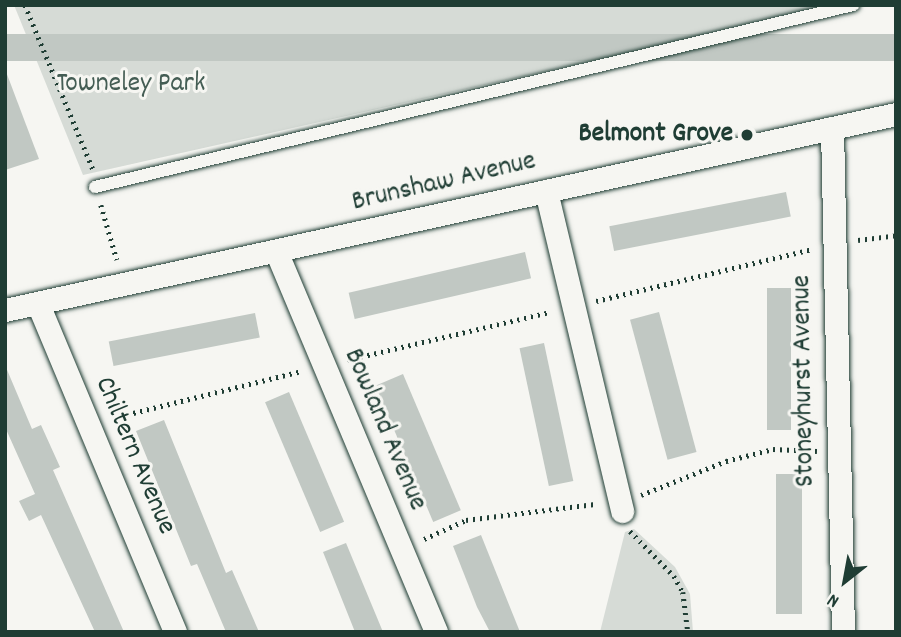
<!DOCTYPE html>
<style>
body{margin:0}
#map{position:relative;width:901px;height:637px;overflow:hidden;background:#f6f6f2;font-family:Dekko,sans-serif}
div>[style]{position:absolute}
.green>*{inset:0;background:#d6dbd6}
.building>*{inset:0;background:#c1c8c3;transform-origin:0 0}
.path>*{height:4.5px;margin-top:-2.25px;transform-origin:0;background:repeating-linear-gradient(90deg,#1f3d34 0 2px,transparent 0 7px)}
.roads{filter:drop-shadow(0 0 2px #1f3d34) drop-shadow(0 0 2px #1f3d34)}
.lane>*{height:12px;margin:-6px;padding:0 6px;transform-origin:6px;border-radius:6px;background:#f6f6f2}
.street>*{height:23px;margin:-11.5px;padding:0 11.5px;transform-origin:11.5px;border-radius:11.5px;background:#f6f6f2}
.dots>*{width:19px;height:19px;translate:-50% -50%;box-sizing:border-box;border:4px solid #f6f6f2;border-radius:50%}
span{translate:-50% -50%;white-space:nowrap;text-align:center;line-height:1.15;-webkit-text-stroke:6px #f6f6f2;paint-order:stroke}
.park-label{font-size:28px;color:#445d54}
.poi-label{font-size:28px;color:#1f3d34;font-weight:700}
.right{translate:-100% -50%;text-align:right}
.street-label{font-size:28px;color:#1f3d34}
.frame{position:absolute;inset:0;border:7px solid #1f3d34;pointer-events:none}
.north{position:absolute;left:810px;top:546px;width:70px;height:70px;-webkit-text-stroke:5px #f6f6f2;paint-order:stroke;rotate:211deg;font-size:19px;font-weight:700;line-height:28px;text-align:center;color:#1f3d34}
.north::after{content:'';display:block;margin:auto;width:24px;height:32px;background:#1f3d34;clip-path:polygon(50% 0,100% 100%,50% 72%,0 100%)}
</style>
<div id="map">
<div class="green">
<div style="clip-path:polygon(14px 5px,842px 5px,83px 175px)"></div>
<div style="clip-path:polygon(634px 529px,675px 567px,690px 594px,693px 632px,600px 632px,625px 532px)"></div>
</div>
<div class="building">
<div style="left:896px;top:34px;width:27px;height:916px;rotate:90deg"></div>
<div style="clip-path:polygon(5px 69px,39px 159px,5px 170px)"></div>
<div style="left:786px;top:192px;width:25px;height:180px;rotate:79deg"></div>
<div style="left:525px;top:252px;width:27px;height:181px;rotate:77deg"></div>
<div style="left:767px;top:288px;width:24px;height:142px"></div>
<div style="left:659px;top:312px;width:145px;height:30px;rotate:75deg"></div>
<div style="left:255px;top:313px;width:25px;height:149px;rotate:79deg"></div>
<div style="left:544px;top:343px;width:141px;height:25px;rotate:78deg"></div>
<div style="clip-path:polygon(5px 365px,32px 429px,41px 425px,60px 467px,53px 470px,124px 632px,95px 632px,41px 515px,29px 521px,19px 501px,35px 494px,5px 427px)"></div>
<div style="left:403px;top:374px;width:148px;height:30px;rotate:67deg"></div>
<div style="left:289px;top:392px;width:141px;height:26px;rotate:67deg"></div>
<div style="clip-path:polygon(164px 420px,226px 573px,232px 570px,259px 632px,226px 632px,197px 564px,191px 566px,136px 431px)"></div>
<div style="left:802px;top:474px;width:140px;height:26px;rotate:90deg"></div>
<div style="clip-path:polygon(481px 535px,520px 632px,490px 632px,477px 607px,453px 546px)"></div>
<div style="clip-path:polygon(346px 543px,383px 632px,355px 632px,323px 552px)"></div>
</div>
<div class="path">
<div style="left:25px;top:5px;width:178px;rotate:67.5deg"></div>
<div style="left:101px;top:205px;width:57px;rotate:73.8deg"></div>
<div style="left:858px;top:240px;width:38px;rotate:-7deg"></div>
<div style="left:596px;top:301px;width:222px;rotate:-13.5deg"></div>
<div style="left:347px;top:360px;width:209px;rotate:-13.3deg"></div>
<div style="left:113px;top:418px;width:194px;rotate:-14deg"></div>
<div style="left:641px;top:495px;width:92px;rotate:-21.8deg"></div>
<div style="left:726px;top:461px;width:49px;rotate:-14.3deg"></div>
<div style="left:773px;top:449px;width:44px;rotate:2.6deg"></div>
<div style="left:630px;top:531px;width:63px;rotate:45.6deg"></div>
<div style="left:674px;top:576px;width:18px;rotate:61deg"></div>
<div style="left:683px;top:592px;width:40px;rotate:82.9deg"></div>
<div style="left:424px;top:539px;width:46px;rotate:-24.3deg"></div>
<div style="left:466px;top:520px;width:130px;rotate:-7.1deg"></div>
</div>
<div class="roads">
<div class="lane">
<div style="left:95px;top:187px;width:780px;rotate:-13.5deg"></div>
</div>
<div class="street">
<div style="left:832px;top:128px;width:504px;rotate:88.75deg"></div>
<div style="left:546px;top:191px;width:329px;rotate:76.6deg"></div>
<div style="left:276px;top:251px;width:413px;rotate:67.2deg"></div>
<div style="left:38px;top:304px;width:355px;rotate:67.3deg"></div>
<div style="left:5px;top:310px;width:912px;rotate:-12.41deg"></div>
</div>
</div>
<div class="dots">
<div style="left:747px;top:135px;background:#1f3d34"></div>
</div>
<div class="park-label">
<span style="left:131px;top:85px">Towneley Park</span>
</div>
<div class="poi-label">
<span class="right" style="left:733px;top:135px">Belmont Grove</span>
</div>
<div class="street-label">
<span style="left:444px;top:183px;rotate:-13deg">Brunshaw Avenue</span>
<span style="left:805px;top:381px;rotate:-91deg">Stoneyhurst Avenue</span>
<span style="left:384px;top:430px;rotate:67deg">Bowland Avenue</span>
<span style="left:134px;top:456px;rotate:67deg">Chiltern Avenue</span>
</div>
<div class="frame"></div>
<div class="north">N</div>
</div>
